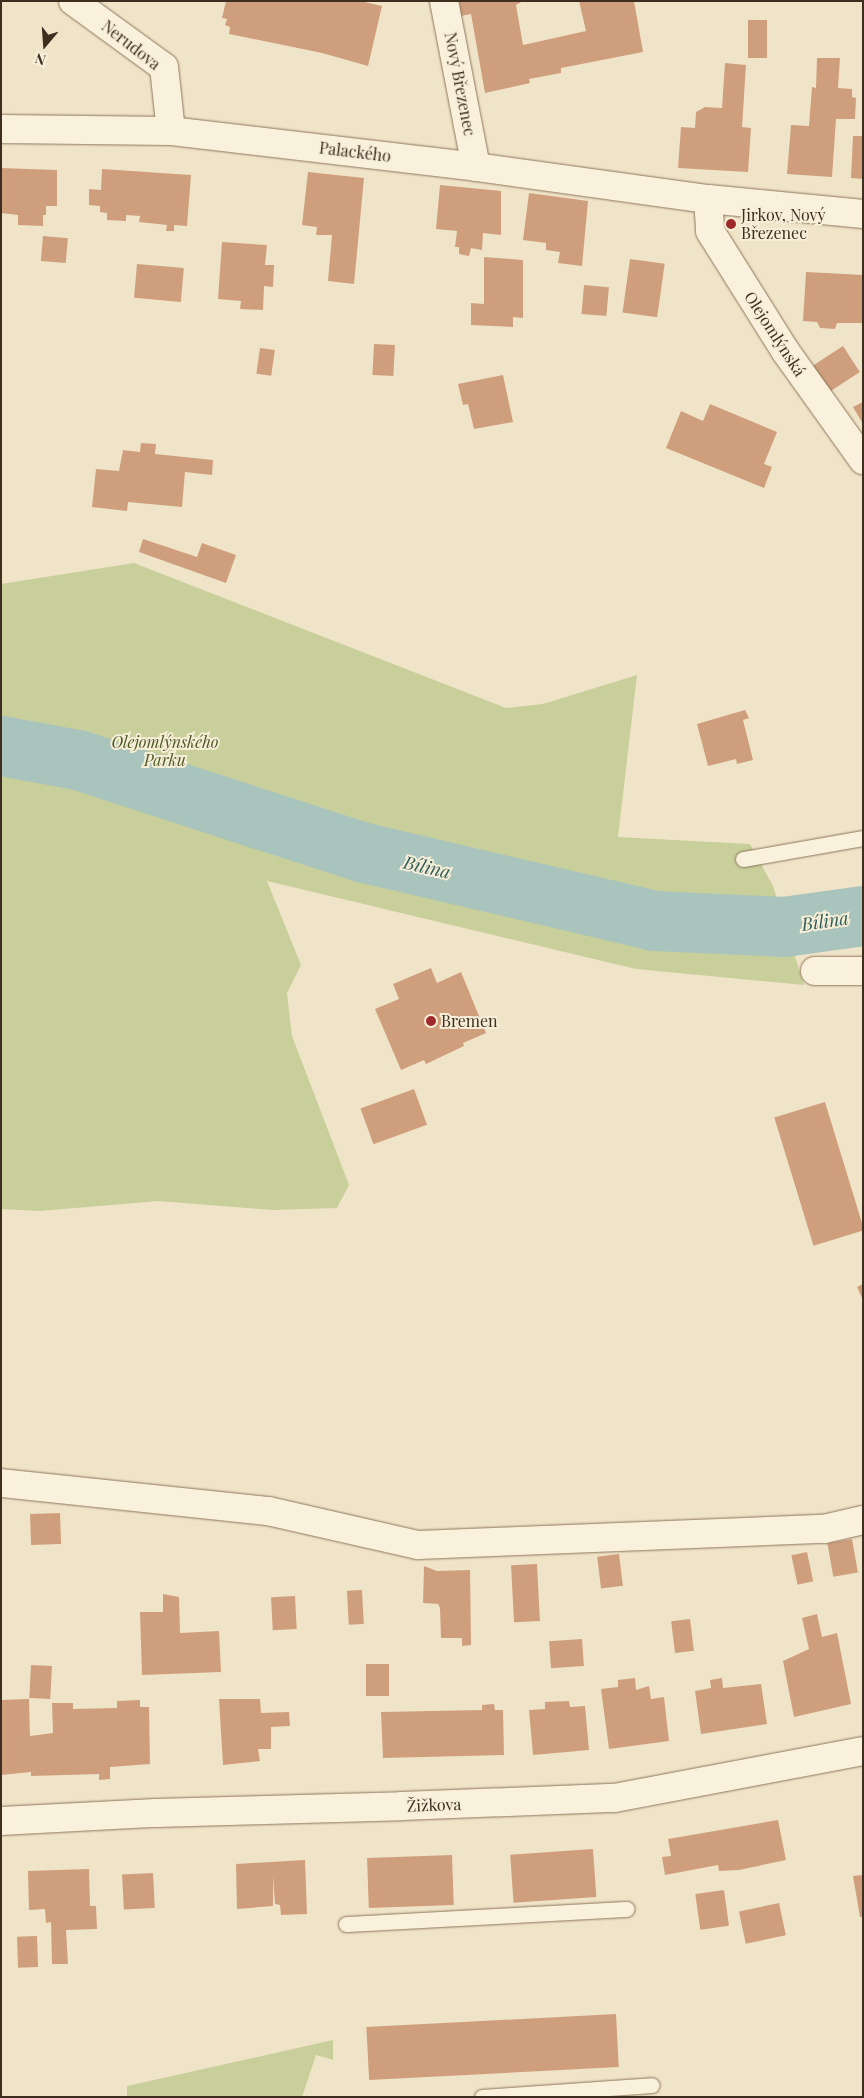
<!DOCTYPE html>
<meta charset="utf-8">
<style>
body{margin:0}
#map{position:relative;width:864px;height:2098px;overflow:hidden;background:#f0e4c8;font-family:"Playfair Display",serif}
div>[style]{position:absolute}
.green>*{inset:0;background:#c9cf9b}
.river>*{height:60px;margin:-30px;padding:0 30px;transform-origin:30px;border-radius:30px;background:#a9c4bc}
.building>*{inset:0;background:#cf9f7d;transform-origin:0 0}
.roads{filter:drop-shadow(0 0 1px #8d765c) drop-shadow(0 0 1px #8d765c)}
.lane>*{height:15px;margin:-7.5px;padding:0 7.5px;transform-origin:7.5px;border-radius:7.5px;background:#faf1dc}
.street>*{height:28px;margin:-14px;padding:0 14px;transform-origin:14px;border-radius:14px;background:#faf1dc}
.secondary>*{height:28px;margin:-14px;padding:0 14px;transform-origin:14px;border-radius:14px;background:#faf1dc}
.dots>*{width:14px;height:14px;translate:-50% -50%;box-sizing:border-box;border:2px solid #f7eed8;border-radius:50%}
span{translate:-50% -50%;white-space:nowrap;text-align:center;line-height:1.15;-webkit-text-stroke:4px #f7eed8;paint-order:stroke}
.street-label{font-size:16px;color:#3d2e20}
.poi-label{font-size:16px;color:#3d2e20}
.left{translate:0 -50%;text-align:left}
.park-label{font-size:16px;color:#4d5a26;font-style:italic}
.water-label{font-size:18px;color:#2f5d5a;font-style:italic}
.frame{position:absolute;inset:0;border:2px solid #3d2e20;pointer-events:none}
.north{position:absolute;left:20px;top:20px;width:50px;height:50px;-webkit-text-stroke:4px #f7eed8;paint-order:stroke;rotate:198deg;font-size:14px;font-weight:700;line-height:20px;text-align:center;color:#3d2e20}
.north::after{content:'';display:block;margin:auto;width:18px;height:22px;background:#3d2e20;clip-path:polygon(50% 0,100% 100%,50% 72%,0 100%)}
</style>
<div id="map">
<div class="green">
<div style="clip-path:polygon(134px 563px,506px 708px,543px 704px,637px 675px,618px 837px,750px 844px,773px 886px,804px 985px,636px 969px,267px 881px,301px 965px,287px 993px,292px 1036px,349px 1185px,337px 1208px,273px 1210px,158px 1201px,40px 1211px,1px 1209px,1px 584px)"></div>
<div style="clip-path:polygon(333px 2040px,333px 2060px,316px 2055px,302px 2097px,127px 2097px,127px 2086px)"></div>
</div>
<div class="river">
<div style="left:1px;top:746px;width:78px;rotate:10.3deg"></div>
<div style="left:78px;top:760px;width:302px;rotate:18deg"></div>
<div style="left:365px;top:853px;width:297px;rotate:13.2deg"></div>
<div style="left:654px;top:921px;width:130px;rotate:2.6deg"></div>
<div style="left:784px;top:927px;width:80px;rotate:-7.9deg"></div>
</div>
<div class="building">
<div style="clip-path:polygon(226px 1px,360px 1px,382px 6px,368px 66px,322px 53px,229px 34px,230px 27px,225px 25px,227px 19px,222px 18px)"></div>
<div style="clip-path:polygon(459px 1px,523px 1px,516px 5px,523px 45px,586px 31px,579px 1px,634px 1px,643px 52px,561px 68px,561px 73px,529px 79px,530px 83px,485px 93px,471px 14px,461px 16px)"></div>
<div style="left:748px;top:20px;width:19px;height:38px"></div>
<div style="clip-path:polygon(817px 58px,840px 58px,838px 88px,852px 89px,852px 97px,856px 98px,855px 119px,836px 119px,832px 177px,787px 174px,791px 125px,809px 126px,812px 87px,816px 88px)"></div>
<div style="clip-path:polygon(725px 63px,746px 65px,742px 127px,751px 128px,748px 172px,678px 168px,681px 127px,695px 128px,696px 112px,705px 107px,722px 108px)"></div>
<div style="clip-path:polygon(853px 136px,863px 136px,863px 179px,851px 178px)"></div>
<div style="clip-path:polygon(1px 168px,57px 170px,57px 206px,46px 206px,46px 215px,43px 215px,43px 226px,18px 225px,18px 215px,1px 213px)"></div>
<div style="clip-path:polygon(102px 169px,191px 175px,187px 226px,174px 225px,174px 231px,166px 231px,167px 225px,139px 222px,140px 216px,126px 215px,126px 221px,107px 220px,107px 213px,100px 212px,100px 206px,89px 205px,89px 189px,101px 190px)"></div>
<div style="clip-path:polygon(308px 172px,364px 178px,354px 284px,328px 281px,332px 235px,316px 235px,317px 227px,302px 225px)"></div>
<div style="clip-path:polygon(440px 185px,501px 191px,501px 235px,483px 233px,482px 250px,471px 248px,469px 256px,459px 254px,459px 247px,455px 247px,457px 231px,436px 229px)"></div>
<div style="clip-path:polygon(529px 193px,588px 201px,582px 266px,558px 263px,560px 252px,546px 250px,546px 243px,523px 240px)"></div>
<div style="left:43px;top:236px;width:25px;height:25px;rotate:5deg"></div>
<div style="clip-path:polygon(222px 242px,267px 245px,265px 265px,274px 265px,273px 287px,264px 286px,263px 310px,240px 309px,241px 301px,218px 299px)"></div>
<div style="clip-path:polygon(484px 257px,523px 260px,523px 318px,513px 317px,513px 327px,471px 325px,471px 303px,484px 304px)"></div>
<div style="left:630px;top:259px;width:35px;height:54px;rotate:8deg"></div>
<div style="left:137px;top:264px;width:47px;height:34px;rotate:5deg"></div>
<div style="clip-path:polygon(806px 272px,863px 275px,863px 323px,837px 323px,835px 329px,820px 328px,817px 322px,803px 321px)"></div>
<div style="left:584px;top:285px;width:25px;height:29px;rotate:5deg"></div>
<div style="left:374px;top:344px;width:21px;height:31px;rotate:3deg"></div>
<div style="left:843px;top:346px;width:31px;height:38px;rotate:57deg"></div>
<div style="left:260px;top:348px;width:15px;height:26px;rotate:8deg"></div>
<div style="clip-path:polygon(503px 375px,513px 422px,474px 429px,468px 404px,463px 405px,458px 384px)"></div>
<div style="clip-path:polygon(863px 402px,863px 424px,853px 407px)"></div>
<div style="clip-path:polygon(710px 404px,777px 432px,764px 464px,772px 467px,764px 488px,666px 448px,681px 411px,703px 421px)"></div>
<div style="clip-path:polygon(141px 443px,156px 444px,155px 454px,213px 460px,212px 475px,185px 472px,182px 507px,128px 502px,127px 511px,92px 507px,96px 469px,119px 471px,123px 450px,140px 452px)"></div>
<div style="clip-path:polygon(143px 539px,197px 557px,202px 543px,236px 555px,226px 583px,139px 552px)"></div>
<div style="clip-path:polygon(745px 710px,749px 718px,743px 720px,753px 760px,737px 764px,736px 759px,708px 766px,697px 724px)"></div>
<div style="clip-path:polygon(431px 968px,437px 983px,461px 972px,486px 1033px,463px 1043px,464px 1046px,426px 1064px,424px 1060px,401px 1070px,375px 1009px,399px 999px,393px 984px)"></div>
<div style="left:414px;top:1089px;width:38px;height:57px;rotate:70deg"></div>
<div style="left:825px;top:1102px;width:134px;height:53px;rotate:73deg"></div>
<div style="clip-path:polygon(863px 1284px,863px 1300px,857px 1287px)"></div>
<div style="left:60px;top:1513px;width:31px;height:30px;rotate:88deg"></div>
<div style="left:852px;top:1539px;width:34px;height:25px;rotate:80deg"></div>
<div style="left:807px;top:1552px;width:30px;height:16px;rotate:78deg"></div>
<div style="left:619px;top:1554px;width:32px;height:22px;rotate:83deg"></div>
<div style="left:537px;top:1564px;width:57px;height:26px;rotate:87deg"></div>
<div style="clip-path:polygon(424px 1566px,437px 1571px,470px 1570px,471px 1645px,462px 1646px,462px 1638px,441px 1638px,440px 1608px,438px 1604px,423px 1603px)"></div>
<div style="left:362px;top:1590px;width:34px;height:15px;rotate:87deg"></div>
<div style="clip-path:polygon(163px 1594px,179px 1597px,180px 1633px,219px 1631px,221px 1672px,142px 1675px,140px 1612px,163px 1612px)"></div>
<div style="left:295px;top:1596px;width:33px;height:24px;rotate:87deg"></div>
<div style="clip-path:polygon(817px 1614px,822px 1637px,837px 1633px,851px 1704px,794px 1717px,783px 1661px,809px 1649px,802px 1618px)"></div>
<div style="left:690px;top:1619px;width:32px;height:19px;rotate:83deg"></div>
<div style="left:582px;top:1639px;width:27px;height:33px;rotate:86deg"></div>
<div style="left:389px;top:1664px;width:32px;height:23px;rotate:90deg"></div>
<div style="left:31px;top:1665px;width:21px;height:33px;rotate:3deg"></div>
<div style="clip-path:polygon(635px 1678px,636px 1690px,649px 1686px,651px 1699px,664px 1697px,669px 1741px,609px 1749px,601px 1689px,618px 1687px,618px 1680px)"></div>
<div style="clip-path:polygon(722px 1678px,723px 1688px,761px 1684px,767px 1724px,701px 1734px,695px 1691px,711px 1688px,710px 1680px)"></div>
<div style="clip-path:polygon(29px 1699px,30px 1736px,53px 1733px,52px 1703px,73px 1703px,73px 1709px,117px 1708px,117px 1701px,140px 1700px,140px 1707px,149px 1707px,150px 1764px,110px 1767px,110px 1779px,99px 1780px,99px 1774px,31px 1776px,31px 1772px,1px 1775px,1px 1700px)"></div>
<div style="clip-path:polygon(219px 1699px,260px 1699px,261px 1713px,289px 1712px,290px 1726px,271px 1727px,271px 1749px,258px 1749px,260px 1761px,223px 1765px)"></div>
<div style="clip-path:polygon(569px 1701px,570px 1707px,585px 1706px,589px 1750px,533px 1755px,529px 1710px,545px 1709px,545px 1702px)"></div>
<div style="clip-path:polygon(494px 1704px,495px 1710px,503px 1710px,504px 1755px,383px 1758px,381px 1712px,482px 1710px,482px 1705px)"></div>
<div style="clip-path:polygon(778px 1820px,786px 1860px,739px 1870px,719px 1871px,718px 1865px,665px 1875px,662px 1857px,671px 1856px,668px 1839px)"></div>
<div style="left:593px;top:1849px;width:48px;height:83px;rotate:86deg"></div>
<div style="left:452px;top:1855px;width:50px;height:85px;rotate:88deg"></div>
<div style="clip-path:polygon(305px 1860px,307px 1914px,281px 1915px,280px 1905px,275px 1904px,273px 1876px,273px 1906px,237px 1909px,236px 1864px)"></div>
<div style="clip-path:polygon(89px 1869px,90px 1906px,96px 1906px,97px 1929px,66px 1930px,68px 1964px,52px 1964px,51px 1922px,46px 1923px,45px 1909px,29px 1910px,28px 1871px)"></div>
<div style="left:153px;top:1873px;width:35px;height:31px;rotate:87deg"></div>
<div style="clip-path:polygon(863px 1875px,863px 1917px,860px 1917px,853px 1876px)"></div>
<div style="left:724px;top:1890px;width:36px;height:29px;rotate:82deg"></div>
<div style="left:779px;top:1903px;width:33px;height:41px;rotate:78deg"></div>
<div style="left:37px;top:1936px;width:31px;height:20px;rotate:88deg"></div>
<div style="left:616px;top:2014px;width:53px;height:250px;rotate:87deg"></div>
</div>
<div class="roads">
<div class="lane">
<div style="left:743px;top:859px;width:122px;rotate:-9.9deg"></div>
<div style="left:346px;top:1924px;width:281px;rotate:-3.1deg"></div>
<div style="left:482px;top:2097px;width:170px;rotate:-4deg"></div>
</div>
<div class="street">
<div style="left:73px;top:1px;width:112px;rotate:36deg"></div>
<div style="left:164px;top:67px;width:64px;rotate:83.8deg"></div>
<div style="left:444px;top:1px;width:169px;rotate:79.1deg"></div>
<div style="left:708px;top:199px;width:32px;rotate:86deg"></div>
<div style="left:710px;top:231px;width:143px;rotate:57.9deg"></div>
<div style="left:786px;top:352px;width:133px;rotate:54.5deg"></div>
<div style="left:815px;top:971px;width:48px"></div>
<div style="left:1px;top:1483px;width:268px;rotate:6deg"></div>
<div style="left:268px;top:1511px;width:154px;rotate:12.8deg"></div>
<div style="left:418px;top:1545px;width:406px;rotate:-2.3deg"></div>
<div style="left:824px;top:1529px;width:40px;rotate:-13deg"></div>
<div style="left:1px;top:1821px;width:155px;rotate:-3deg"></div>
<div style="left:156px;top:1813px;width:246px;rotate:-1.6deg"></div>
<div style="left:402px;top:1806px;width:213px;rotate:-2.2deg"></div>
<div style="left:615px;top:1798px;width:252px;rotate:-10.7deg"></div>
</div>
<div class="secondary">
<div style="left:1px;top:129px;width:170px;rotate:0.7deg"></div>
<div style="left:171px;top:131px;width:307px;rotate:6.7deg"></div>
<div style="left:476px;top:167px;width:234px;rotate:7.9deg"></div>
<div style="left:708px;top:199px;width:156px;rotate:5.5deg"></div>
</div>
</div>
<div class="dots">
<div style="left:731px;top:224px;background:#9e2a2b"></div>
<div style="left:431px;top:1021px;background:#9e2a2b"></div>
</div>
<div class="street-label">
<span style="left:131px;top:45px;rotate:38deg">Nerudova</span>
<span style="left:460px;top:84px;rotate:79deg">Nový Březenec</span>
<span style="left:355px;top:152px;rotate:7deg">Palackého</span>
<span style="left:775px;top:334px;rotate:57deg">Olejomlýnská</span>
<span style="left:434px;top:1805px;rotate:-2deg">Žižkova</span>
</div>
<div class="poi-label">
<span class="left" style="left:741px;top:224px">Jirkov, Nový<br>Březenec</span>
<span class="left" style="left:441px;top:1021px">Bremen</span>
</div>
<div class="park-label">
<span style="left:165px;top:751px">Olejomlýnského<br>Parku</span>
</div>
<div class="water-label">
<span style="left:427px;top:867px;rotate:13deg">Bílina</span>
<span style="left:825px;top:921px;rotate:-8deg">Bílina</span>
</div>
<div class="frame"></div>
<div class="north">N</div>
</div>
